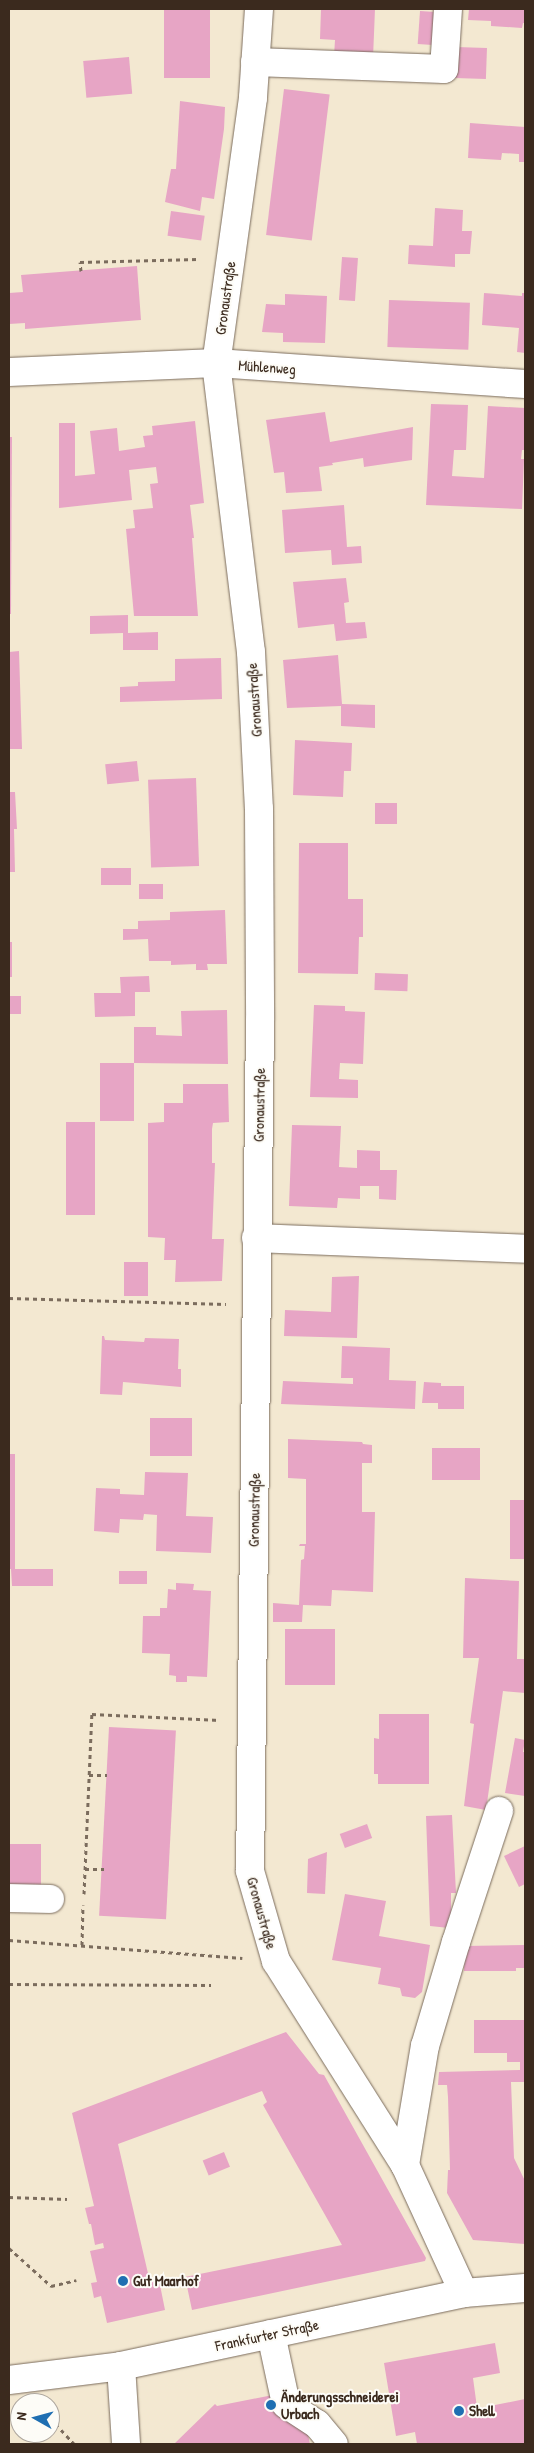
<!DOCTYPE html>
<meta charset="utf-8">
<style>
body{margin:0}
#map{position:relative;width:534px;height:2453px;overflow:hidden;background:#f3e8d1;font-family:"Patrick Hand",sans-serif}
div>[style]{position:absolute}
.building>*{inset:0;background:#e7a5c5;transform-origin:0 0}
.path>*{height:3px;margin-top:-1.5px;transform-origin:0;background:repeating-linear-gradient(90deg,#7b6c5d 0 4px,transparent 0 8px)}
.roads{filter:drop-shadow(0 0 1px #7b6c5d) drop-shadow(0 0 1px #7b6c5d)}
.minor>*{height:28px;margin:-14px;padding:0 14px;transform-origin:14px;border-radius:14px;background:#fff}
.major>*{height:28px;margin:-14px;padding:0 14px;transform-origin:14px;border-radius:14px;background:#fff}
.dots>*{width:14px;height:14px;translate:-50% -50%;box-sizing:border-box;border:2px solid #fdfcf7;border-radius:50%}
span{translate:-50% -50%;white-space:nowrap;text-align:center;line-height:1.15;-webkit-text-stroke:4px #fdfcf7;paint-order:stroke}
.street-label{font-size:15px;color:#3b2a1e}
.poi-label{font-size:15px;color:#3b2a1e;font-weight:700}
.left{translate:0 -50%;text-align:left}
.frame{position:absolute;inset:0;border:10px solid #3b2a1e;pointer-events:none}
.north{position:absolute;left:10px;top:2393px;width:50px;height:50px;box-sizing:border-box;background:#fdfcf7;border:1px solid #afa8a0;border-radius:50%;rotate:277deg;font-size:14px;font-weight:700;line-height:20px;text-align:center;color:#3b2a1e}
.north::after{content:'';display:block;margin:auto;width:18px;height:22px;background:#1f6fb2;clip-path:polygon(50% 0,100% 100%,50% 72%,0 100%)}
</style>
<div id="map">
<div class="building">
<div style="left:164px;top:9px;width:46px;height:69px"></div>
<div style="clip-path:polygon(321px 9px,375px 9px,373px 58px,334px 56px,335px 40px,320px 39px)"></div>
<div style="clip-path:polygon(469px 9px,525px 9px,525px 23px,523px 23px,522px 28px,491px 26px,491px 21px,468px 20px)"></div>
<div style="left:420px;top:11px;width:15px;height:33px;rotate:4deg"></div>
<div style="left:456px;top:47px;width:31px;height:31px;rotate:2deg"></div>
<div style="left:129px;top:57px;width:37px;height:46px;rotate:85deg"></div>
<div style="left:284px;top:89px;width:46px;height:147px;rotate:7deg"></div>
<div style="clip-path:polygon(180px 101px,225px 107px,224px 129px,214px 199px,202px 197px,200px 211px,165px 202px,171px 169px,176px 169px)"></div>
<div style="clip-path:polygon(470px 123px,525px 127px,525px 162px,519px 162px,519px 154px,502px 153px,501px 160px,468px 158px)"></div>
<div style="clip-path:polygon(435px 208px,463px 210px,462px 231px,472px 231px,470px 254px,455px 254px,455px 267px,408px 264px,409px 245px,433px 246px)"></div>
<div style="left:171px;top:211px;width:34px;height:25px;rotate:8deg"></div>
<div style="left:342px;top:257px;width:16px;height:43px;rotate:4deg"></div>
<div style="clip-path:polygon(137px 266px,141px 320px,25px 329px,25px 323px,9px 324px,9px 293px,23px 292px,21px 275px)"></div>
<div style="clip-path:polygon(484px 293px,522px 296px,522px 293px,525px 293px,525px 353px,517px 352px,519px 328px,482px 325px)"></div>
<div style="clip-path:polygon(285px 294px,327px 296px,325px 343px,283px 342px,283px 333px,262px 332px,266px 304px,285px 305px)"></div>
<div style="left:389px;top:300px;width:81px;height:47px;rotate:2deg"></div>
<div style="clip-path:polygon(431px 404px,468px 405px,466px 450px,454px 450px,452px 476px,484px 478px,488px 406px,525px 408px,525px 450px,522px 450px,521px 459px,524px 459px,522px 509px,426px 505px)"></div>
<div style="clip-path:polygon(325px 412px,330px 442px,413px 427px,412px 460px,364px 467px,363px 458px,332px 463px,333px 465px,319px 467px,322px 491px,286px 493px,284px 472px,274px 473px,266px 420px)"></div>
<div style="clip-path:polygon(195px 421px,204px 503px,190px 505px,194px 538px,192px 538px,198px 616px,134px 616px,126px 529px,135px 528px,133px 510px,153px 508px,150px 484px,158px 483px,156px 467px,129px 470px,132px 500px,59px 508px,59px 423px,75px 423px,75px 476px,95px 474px,90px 431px,117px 428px,119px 451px,145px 447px,143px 436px,153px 435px,152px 426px)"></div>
<div style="clip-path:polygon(9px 437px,12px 437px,11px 614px,9px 614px)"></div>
<div style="clip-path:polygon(344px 505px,347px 547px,361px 546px,362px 563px,332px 565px,331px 550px,285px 553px,282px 510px)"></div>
<div style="clip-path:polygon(346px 578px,349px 602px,344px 603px,346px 623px,365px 622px,367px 638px,336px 641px,334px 624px,298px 628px,293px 582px)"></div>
<div style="clip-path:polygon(128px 615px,128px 633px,158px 632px,158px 650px,123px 650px,123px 633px,90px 634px,90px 616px)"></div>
<div style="clip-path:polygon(19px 651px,22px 749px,9px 749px,9px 652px)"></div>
<div style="clip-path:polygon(338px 655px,342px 704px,375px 705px,375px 728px,341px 726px,341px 706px,287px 708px,283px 660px)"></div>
<div style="clip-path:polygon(221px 658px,222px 699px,120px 702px,120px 687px,138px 686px,138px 682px,175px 681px,175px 659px)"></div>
<div style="clip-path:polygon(295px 740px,352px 743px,351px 771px,344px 771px,343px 797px,293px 795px)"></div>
<div style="left:137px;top:761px;width:20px;height:32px;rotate:84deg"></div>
<div style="left:196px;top:778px;width:88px;height:48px;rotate:88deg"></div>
<div style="clip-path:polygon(9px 792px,15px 792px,17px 829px,14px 829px,15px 872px,9px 872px)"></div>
<div style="left:375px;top:803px;width:22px;height:21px"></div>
<div style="clip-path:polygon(299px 843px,348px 843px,348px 899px,363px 899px,363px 937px,359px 937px,358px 974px,298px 973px)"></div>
<div style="left:131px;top:868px;width:17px;height:30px;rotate:90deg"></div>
<div style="left:139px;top:884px;width:24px;height:15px"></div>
<div style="clip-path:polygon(225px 910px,227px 964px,207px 964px,208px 970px,196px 970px,196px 964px,171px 965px,171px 961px,149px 961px,148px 939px,123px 940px,123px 929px,138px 929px,138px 921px,170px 920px,170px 912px)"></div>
<div style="left:12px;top:942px;width:35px;height:3px;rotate:90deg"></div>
<div style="left:375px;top:973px;width:33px;height:17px;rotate:2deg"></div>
<div style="clip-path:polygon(149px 976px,150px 992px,135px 992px,135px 1016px,95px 1017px,94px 993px,121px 993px,120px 977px)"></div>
<div style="left:9px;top:996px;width:12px;height:18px"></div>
<div style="clip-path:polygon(314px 1005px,345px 1006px,345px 1011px,365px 1012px,363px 1064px,340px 1063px,339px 1079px,358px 1080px,358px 1098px,310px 1097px)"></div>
<div style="clip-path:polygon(227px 1010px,228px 1064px,134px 1063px,134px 1121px,100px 1121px,100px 1063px,134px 1063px,134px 1027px,156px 1027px,156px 1035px,182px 1036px,181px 1011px)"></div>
<div style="clip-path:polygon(183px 1084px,228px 1084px,229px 1122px,213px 1123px,212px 1129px,212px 1163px,215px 1163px,212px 1239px,224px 1239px,222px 1281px,175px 1282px,176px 1260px,164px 1260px,165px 1238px,148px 1237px,148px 1123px,164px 1122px,164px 1103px,183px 1103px)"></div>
<div style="left:66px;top:1122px;width:29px;height:93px"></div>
<div style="clip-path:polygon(292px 1125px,341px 1126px,339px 1167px,357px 1168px,357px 1150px,380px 1151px,380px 1170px,397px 1170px,396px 1200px,379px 1199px,379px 1186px,360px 1186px,360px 1199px,338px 1198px,337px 1208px,289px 1206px)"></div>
<div style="left:124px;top:1262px;width:24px;height:34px"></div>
<div style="clip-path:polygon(359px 1276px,357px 1338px,284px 1336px,285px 1310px,331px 1312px,332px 1277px)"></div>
<div style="clip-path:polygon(102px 1336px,104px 1336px,105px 1340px,144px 1342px,145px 1338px,179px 1339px,178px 1369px,181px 1369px,181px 1387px,123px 1382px,122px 1395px,100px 1394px)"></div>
<div style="clip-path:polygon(342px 1346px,390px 1348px,389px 1380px,416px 1381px,415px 1409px,281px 1404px,283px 1381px,353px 1384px,353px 1378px,341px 1378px)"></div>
<div style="clip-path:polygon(424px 1382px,441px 1383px,441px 1386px,464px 1386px,464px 1409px,438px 1409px,438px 1403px,422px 1403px)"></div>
<div style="left:150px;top:1418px;width:42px;height:38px"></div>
<div style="clip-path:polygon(288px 1439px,362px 1442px,363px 1444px,372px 1445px,372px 1463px,362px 1463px,362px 1512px,375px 1512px,373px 1592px,332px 1590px,331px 1606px,303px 1605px,302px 1622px,273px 1622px,273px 1603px,299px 1605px,301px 1560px,304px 1559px,305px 1546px,299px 1546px,300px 1544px,306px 1544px,306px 1479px,288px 1478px)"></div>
<div style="left:432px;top:1448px;width:48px;height:32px"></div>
<div style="clip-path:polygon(9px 1454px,15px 1454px,15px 1569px,53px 1569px,53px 1586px,12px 1586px,11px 1569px,9px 1569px)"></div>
<div style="clip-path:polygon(145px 1472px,188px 1473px,186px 1516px,213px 1517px,211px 1553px,156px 1551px,157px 1515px,144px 1514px,143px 1520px,120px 1519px,119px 1533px,94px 1531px,96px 1488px,120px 1489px,120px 1494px,144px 1495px)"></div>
<div style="left:510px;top:1500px;width:15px;height:59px"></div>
<div style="left:119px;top:1571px;width:28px;height:13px"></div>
<div style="clip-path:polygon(465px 1578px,519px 1581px,517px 1659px,525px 1659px,525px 1693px,503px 1691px,486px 1810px,464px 1806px,474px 1724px,470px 1723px,479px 1658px,463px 1658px)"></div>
<div style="clip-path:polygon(176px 1583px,194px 1584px,193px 1590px,211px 1591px,207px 1677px,187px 1676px,187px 1682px,176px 1682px,176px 1676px,169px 1675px,170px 1654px,142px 1653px,143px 1616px,160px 1616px,160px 1608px,167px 1608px,168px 1589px,176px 1590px)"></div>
<div style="left:285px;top:1629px;width:50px;height:56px"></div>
<div style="clip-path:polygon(379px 1714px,429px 1714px,429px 1784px,378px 1784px,378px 1774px,374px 1774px,374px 1738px,379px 1739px)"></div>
<div style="left:109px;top:1727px;width:67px;height:189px;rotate:3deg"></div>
<div style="clip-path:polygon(515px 1738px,525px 1740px,523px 1752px,525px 1752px,525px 1796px,505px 1793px)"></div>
<div style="clip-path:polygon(452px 1815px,456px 1893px,451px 1893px,451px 1920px,449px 1928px,430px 1926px,426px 1816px)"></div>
<div style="left:367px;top:1824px;width:15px;height:29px;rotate:70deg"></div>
<div style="left:10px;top:1844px;width:31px;height:46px"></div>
<div style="clip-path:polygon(525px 1846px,525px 1884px,519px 1887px,504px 1856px)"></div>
<div style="clip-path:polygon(327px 1852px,325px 1894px,307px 1893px,308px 1859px)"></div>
<div style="clip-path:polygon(345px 1894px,386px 1901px,379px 1936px,430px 1945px,422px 1992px,415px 1998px,402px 1996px,400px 1988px,378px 1984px,381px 1968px,332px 1960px)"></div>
<div style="clip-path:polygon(525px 1945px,525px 1968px,516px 1968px,516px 1971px,464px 1971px,465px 1946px)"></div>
<div style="clip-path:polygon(474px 2020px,525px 2020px,525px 2082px,511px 2082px,514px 2158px,525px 2181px,525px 2244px,473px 2240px,447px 2193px,448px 2170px,450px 2170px,448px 2097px,447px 2085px,438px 2085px,439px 2072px,520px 2070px,520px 2062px,507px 2062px,507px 2053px,474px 2053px)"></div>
<div style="clip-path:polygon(286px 2032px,319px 2074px,324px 2075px,426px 2258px,425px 2261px,192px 2310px,185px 2277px,342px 2245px,263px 2105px,267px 2102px,262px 2091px,118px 2144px,150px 2282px,159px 2280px,165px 2310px,107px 2323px,101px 2296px,94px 2298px,91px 2283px,97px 2282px,90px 2251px,104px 2248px,103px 2243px,95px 2245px,91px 2224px,89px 2224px,85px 2208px,94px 2206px,72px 2113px)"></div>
<div style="left:224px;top:2152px;width:16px;height:23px;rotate:68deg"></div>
<div style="clip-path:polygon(495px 2343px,500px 2373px,473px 2378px,478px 2415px,480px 2408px,525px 2399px,525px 2444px,417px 2444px,415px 2432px,396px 2436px,384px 2363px)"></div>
<div style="clip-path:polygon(278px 2394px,306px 2426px,310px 2444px,174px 2444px,215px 2404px,217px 2406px)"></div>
</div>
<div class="path">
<div style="left:81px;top:271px;width:9px;rotate:-96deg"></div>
<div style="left:80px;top:262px;width:118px;rotate:-1.5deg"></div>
<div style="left:9px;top:1298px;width:217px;rotate:1.6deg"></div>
<div style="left:89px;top:1775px;width:18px"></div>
<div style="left:85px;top:1869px;width:19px"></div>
<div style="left:84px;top:1894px;width:180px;rotate:-87.5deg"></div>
<div style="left:92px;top:1714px;width:128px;rotate:2.7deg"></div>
<div style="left:9px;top:1940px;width:234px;rotate:4.4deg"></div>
<div style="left:82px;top:1945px;width:40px;rotate:-88.6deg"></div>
<div style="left:9px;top:1984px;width:202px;rotate:0.3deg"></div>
<div style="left:9px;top:2197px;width:58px;rotate:2deg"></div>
<div style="left:9px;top:2248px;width:57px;rotate:42.1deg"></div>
<div style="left:51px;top:2286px;width:26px;rotate:-13deg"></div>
<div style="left:50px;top:2418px;width:35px;rotate:47deg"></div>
</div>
<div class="roads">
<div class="minor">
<div style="left:259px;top:9px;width:89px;rotate:93.9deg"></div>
<div style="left:253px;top:98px;width:268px;rotate:97.9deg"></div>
<div style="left:216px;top:363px;width:291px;rotate:83.1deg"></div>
<div style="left:251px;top:652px;width:157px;rotate:87.1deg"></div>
<div style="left:259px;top:809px;width:211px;rotate:89.7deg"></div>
<div style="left:260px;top:1020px;width:851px;rotate:90.67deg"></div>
<div style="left:250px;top:1871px;width:94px;rotate:73.9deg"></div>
<div style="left:276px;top:1961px;width:241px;rotate:57.7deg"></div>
<div style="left:405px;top:2165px;width:141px;rotate:65.3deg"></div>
<div style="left:255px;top:62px;width:189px;rotate:2.1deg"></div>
<div style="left:444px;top:69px;width:60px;rotate:-86.2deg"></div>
<div style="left:9px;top:372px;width:207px;rotate:-2.5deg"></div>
<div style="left:216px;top:363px;width:310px;rotate:3.9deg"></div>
<div style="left:256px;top:1238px;width:269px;rotate:2.3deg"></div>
<div style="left:9px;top:1898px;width:41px;rotate:1.4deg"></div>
<div style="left:405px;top:2165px;width:121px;rotate:-80.5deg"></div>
<div style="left:425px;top:2046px;width:109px;rotate:-73.4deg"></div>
<div style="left:456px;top:1942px;width:138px;rotate:-71.8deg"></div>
<div style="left:271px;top:2334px;width:72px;rotate:77.9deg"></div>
<div style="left:286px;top:2404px;width:37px;rotate:33deg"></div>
<div style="left:317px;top:2424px;width:26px;rotate:50deg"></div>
<div style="left:121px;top:2366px;width:78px;rotate:86.3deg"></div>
</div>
<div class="major">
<div style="left:9px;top:2380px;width:113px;rotate:-7.1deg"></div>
<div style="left:121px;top:2366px;width:351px;rotate:-12deg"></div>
<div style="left:464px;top:2293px;width:61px;rotate:-4.7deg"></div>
</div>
</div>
<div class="dots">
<div style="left:123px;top:2281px;background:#1f6fb2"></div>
<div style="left:271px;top:2405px;background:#1f6fb2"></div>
<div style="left:459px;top:2411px;background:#1f6fb2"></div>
</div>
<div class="street-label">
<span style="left:225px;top:298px;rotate:-82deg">Gronaustraße</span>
<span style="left:267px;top:367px;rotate:4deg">Mühlenweg</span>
<span style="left:254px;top:700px;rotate:-94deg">Gronaustraße</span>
<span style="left:259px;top:1105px;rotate:-89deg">Gronaustraße</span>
<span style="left:254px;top:1510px;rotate:-89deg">Gronaustraße</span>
<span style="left:262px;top:1913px;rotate:74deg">Gronaustraße</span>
<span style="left:267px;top:2335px;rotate:-12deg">Frankfurter Straße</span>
</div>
<div class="poi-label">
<span class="left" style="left:133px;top:2281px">Gut Maarhof</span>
<span class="left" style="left:281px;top:2405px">Änderungsschneiderei<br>Urbach</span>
<span class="left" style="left:469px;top:2411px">Shell</span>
</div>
<div class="frame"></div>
<div class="north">N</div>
</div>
